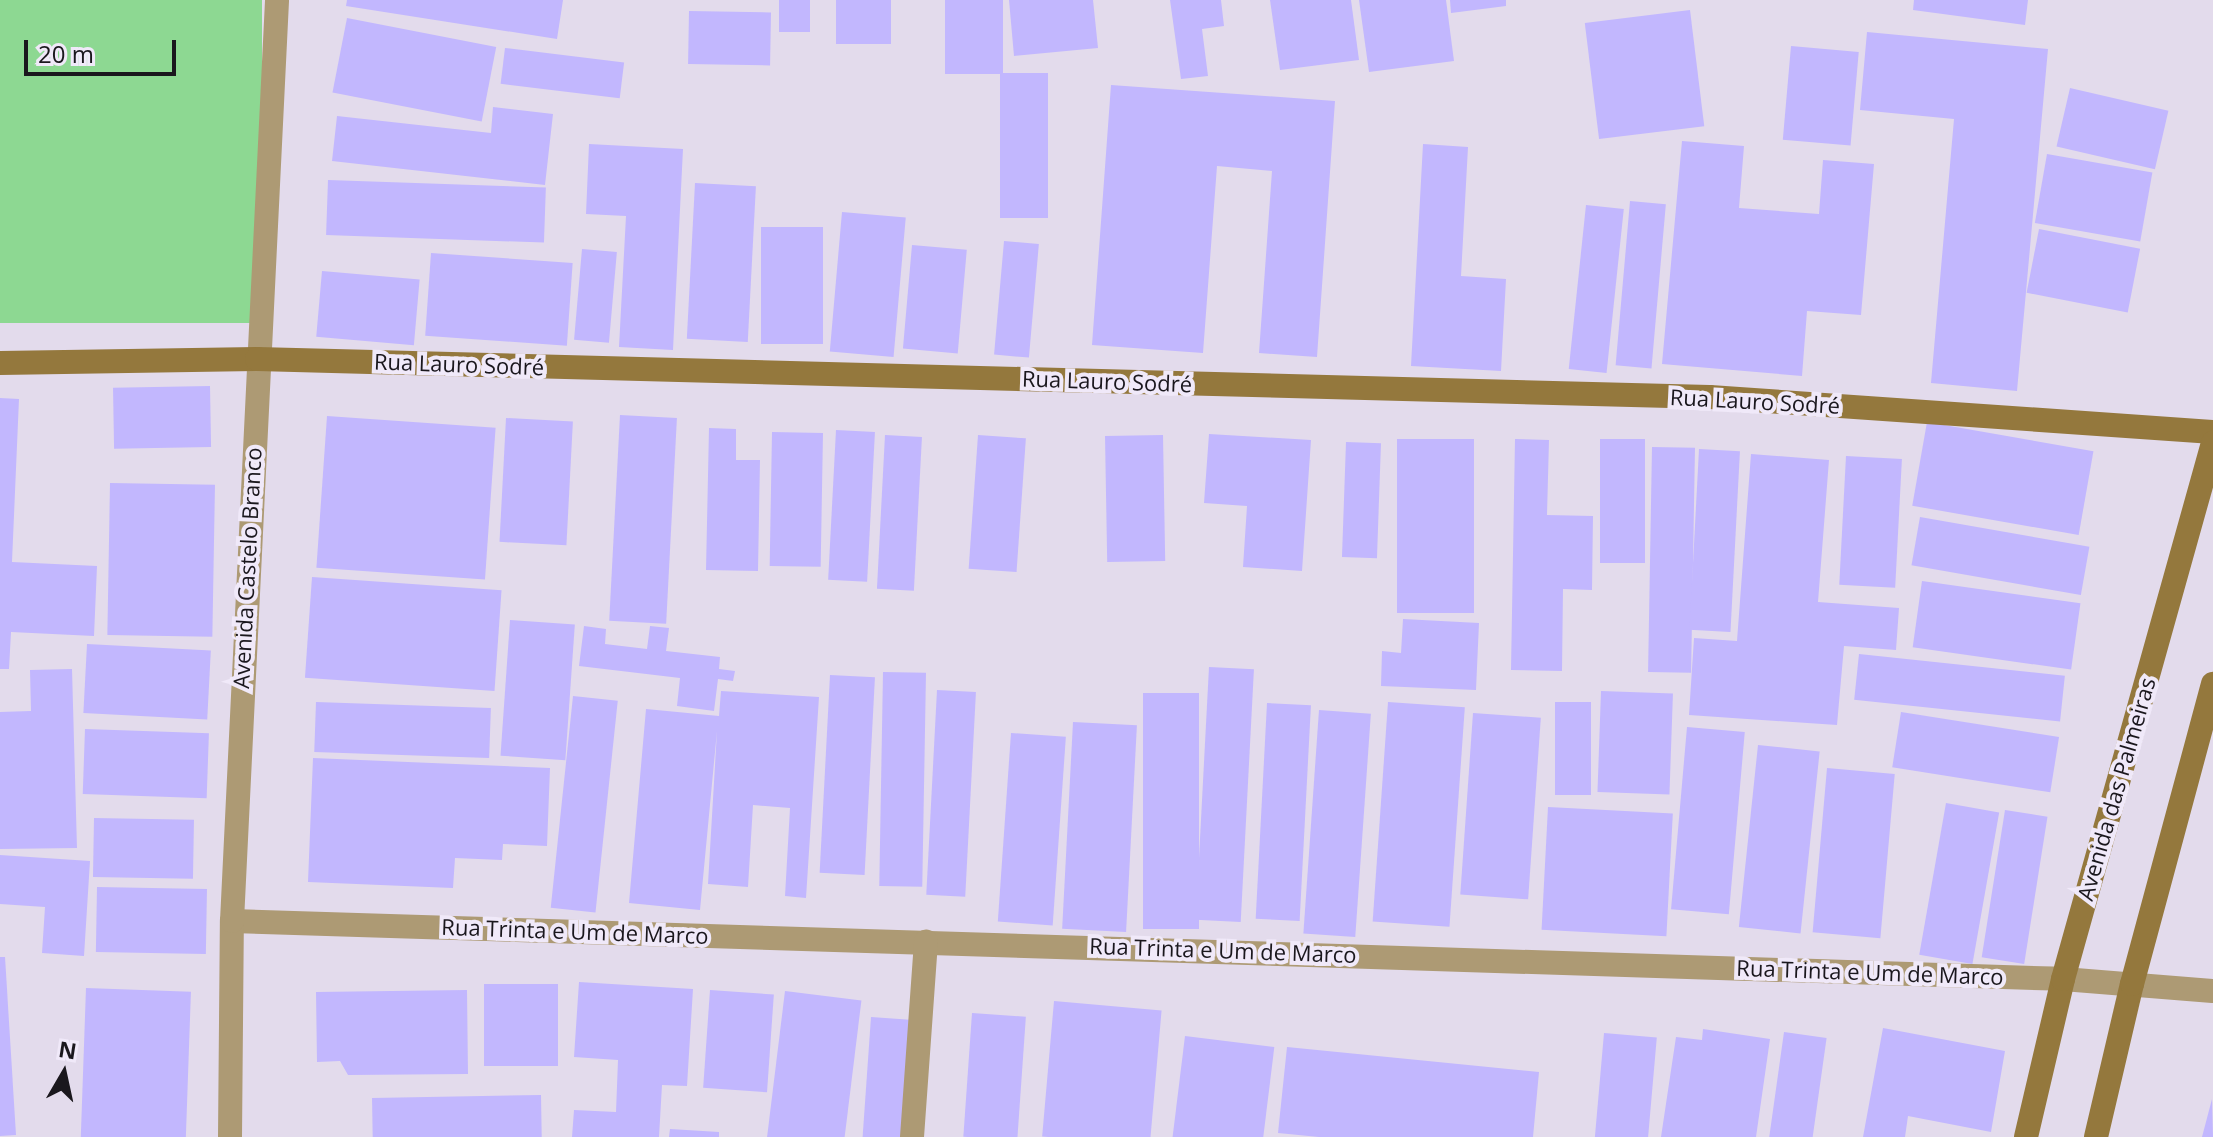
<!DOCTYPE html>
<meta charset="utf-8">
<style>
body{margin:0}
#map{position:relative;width:2213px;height:1137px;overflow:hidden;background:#e3dbec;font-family:"Open Sans",sans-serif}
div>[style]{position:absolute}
.green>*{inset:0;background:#8dd892;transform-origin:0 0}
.building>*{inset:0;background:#c2b7fe;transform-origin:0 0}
.street>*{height:24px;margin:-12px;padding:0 12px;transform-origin:12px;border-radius:12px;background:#ad9a74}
.secondary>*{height:24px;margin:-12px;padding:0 12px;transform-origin:12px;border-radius:12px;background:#94783d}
span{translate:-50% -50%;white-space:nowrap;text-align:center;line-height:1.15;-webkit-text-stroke:8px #f0e9f9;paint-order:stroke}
.street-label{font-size:22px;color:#1a171d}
.north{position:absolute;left:24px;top:1033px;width:80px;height:80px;-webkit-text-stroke:6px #f0e9f9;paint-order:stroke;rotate:9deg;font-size:22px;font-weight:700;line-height:32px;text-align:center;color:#1a171d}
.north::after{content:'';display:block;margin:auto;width:28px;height:36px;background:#1a171d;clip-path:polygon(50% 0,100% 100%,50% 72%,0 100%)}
.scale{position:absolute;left:24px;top:40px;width:152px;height:36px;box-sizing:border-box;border:4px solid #1a171d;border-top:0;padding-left:10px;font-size:24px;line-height:28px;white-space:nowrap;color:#1a171d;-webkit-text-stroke:6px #f0e9f9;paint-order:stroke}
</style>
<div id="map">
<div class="green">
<div style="left:0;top:0;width:262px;height:323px"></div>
</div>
<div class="building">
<div style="clip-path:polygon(347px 0,563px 0,557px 39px,346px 6px)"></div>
<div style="left:779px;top:0;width:31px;height:32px"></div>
<div style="left:836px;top:0;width:55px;height:44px"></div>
<div style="left:945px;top:0;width:58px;height:74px"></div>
<div style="clip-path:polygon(1009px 0,1093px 0,1098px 48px,1014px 56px)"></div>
<div style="clip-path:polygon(1170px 0,1221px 0,1224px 26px,1202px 29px,1208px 76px,1181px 79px)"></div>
<div style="clip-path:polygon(1270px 0,1351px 0,1359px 60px,1280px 70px)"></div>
<div style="clip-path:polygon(1359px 0,1446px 0,1454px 61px,1369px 72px)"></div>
<div style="clip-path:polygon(1450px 0,1506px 0,1506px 6px,1451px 13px)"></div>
<div style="clip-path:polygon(1914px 0,2028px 0,2025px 25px,1913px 10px)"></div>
<div style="left:1690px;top:10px;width:117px;height:106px;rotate:83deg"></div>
<div style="left:689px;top:11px;width:82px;height:53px;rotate:1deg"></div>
<div style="left:347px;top:18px;width:152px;height:76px;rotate:11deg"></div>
<div style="clip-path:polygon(1867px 32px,2048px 49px,2017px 391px,1931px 383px,1954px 119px,1860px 110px)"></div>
<div style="left:1791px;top:46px;width:68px;height:94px;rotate:5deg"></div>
<div style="left:505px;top:48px;width:120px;height:36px;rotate:7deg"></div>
<div style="left:1000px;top:73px;width:48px;height:145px"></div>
<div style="clip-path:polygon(1111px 85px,1335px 101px,1317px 357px,1259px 353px,1272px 171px,1217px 166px,1203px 353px,1092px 345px)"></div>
<div style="left:2070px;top:88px;width:101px;height:60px;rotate:13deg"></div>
<div style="clip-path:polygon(493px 107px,553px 114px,545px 185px,332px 161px,337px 116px,491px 133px)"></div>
<div style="clip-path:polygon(1682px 141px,1744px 146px,1739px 208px,1819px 214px,1823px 160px,1874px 164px,1861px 315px,1807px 311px,1802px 376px,1662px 364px)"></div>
<div style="clip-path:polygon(589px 144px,683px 149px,673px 350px,619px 347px,626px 216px,586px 214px)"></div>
<div style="clip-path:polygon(1423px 144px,1468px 147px,1461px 276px,1506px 279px,1501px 371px,1411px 366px)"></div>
<div style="left:2047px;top:154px;width:107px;height:70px;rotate:10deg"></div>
<div style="left:328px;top:180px;width:218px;height:55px;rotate:2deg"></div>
<div style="left:695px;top:183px;width:61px;height:156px;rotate:3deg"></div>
<div style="left:1630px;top:201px;width:36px;height:165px;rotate:5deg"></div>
<div style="left:1586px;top:205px;width:38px;height:165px;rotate:6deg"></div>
<div style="left:842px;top:212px;width:64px;height:140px;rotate:5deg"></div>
<div style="left:761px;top:227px;width:62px;height:117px"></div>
<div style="left:2039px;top:229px;width:103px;height:65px;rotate:11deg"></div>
<div style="left:1004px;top:241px;width:35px;height:114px;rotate:5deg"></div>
<div style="left:912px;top:245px;width:55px;height:104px;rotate:5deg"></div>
<div style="left:582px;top:249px;width:35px;height:91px;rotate:5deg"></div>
<div style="left:431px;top:253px;width:142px;height:83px;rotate:4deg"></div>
<div style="left:322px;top:271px;width:98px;height:66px;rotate:5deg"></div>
<div style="left:210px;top:386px;width:61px;height:97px;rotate:89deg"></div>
<div style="clip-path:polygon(0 398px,19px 399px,12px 562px,97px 566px,94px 636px,11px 632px,9px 669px,0 669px)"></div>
<div style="left:620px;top:415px;width:57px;height:206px;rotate:3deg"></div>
<div style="left:327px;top:416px;width:169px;height:152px;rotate:4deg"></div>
<div style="left:506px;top:418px;width:67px;height:124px;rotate:3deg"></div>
<div style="left:1927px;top:422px;width:169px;height:85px;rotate:10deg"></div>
<div style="clip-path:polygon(709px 428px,736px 429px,736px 460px,760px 460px,758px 571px,706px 570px)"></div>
<div style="left:836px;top:430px;width:39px;height:150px;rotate:3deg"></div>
<div style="left:772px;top:432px;width:51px;height:134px;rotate:1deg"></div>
<div style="clip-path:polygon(1209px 434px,1311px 440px,1302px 571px,1243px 567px,1247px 506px,1204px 503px)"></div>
<div style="left:885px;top:435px;width:37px;height:154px;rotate:3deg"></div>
<div style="left:978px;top:435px;width:48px;height:134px;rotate:4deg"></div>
<div style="left:1163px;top:435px;width:126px;height:58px;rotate:89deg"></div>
<div style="left:1474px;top:439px;width:174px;height:77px;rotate:90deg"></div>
<div style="clip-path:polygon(1515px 439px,1549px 440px,1547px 515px,1593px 516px,1592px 590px,1563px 589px,1562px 671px,1511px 670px)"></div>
<div style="left:1600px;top:439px;width:45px;height:124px"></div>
<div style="left:1346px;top:442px;width:35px;height:115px;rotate:2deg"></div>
<div style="left:1652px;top:447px;width:43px;height:225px;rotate:1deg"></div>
<div style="left:1699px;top:449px;width:41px;height:181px;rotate:3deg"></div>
<div style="clip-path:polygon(1751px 454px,1829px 460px,1818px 602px,1899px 608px,1896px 650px,1844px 646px,1837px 725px,1689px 715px,1694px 638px,1737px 641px)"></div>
<div style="left:1846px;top:456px;width:56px;height:129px;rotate:3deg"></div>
<div style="left:110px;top:483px;width:105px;height:152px;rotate:1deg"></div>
<div style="left:1920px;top:517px;width:172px;height:49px;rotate:10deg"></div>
<div style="left:312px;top:577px;width:190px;height:101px;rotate:4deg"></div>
<div style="left:1922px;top:581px;width:160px;height:67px;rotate:8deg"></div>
<div style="clip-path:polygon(1403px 619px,1479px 623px,1476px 690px,1381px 686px,1382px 651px,1401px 653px)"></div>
<div style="left:510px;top:620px;width:65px;height:136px;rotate:4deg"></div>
<div style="clip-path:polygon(584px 626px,606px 629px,605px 644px,647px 649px,650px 626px,669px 628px,666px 651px,720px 657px,719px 669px,735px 671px,733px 681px,718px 679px,714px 711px,677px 706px,680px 678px,579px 666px)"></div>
<div style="left:87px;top:644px;width:124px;height:69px;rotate:3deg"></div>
<div style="left:1859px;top:654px;width:207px;height:46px;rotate:6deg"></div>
<div style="left:1209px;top:667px;width:45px;height:253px;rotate:3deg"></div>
<div style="clip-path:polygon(72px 669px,77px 848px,0 849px,0 712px,31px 711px,30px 670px)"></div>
<div style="left:883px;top:672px;width:43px;height:214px;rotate:1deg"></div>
<div style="left:830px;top:675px;width:45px;height:198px;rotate:3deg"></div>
<div style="left:937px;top:690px;width:39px;height:205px;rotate:3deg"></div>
<div style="clip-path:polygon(721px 691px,819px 697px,806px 898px,785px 896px,790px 808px,753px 805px,748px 887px,708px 884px,717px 731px,700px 910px,629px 903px,646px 709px,719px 716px)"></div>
<div style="left:1601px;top:691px;width:72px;height:101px;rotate:2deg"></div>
<div style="left:1143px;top:693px;width:56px;height:236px"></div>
<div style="left:573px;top:696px;width:45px;height:213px;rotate:6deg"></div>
<div style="left:316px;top:702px;width:175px;height:50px;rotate:2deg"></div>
<div style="left:1388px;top:702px;width:77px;height:220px;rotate:4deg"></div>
<div style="left:1555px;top:702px;width:36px;height:93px"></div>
<div style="left:1267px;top:703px;width:44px;height:216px;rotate:3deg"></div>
<div style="left:1319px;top:710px;width:52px;height:224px;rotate:4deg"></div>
<div style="left:1901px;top:712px;width:160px;height:56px;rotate:9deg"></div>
<div style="left:1473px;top:713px;width:68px;height:182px;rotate:4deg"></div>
<div style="left:1073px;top:722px;width:64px;height:207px;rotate:3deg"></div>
<div style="left:1687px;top:727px;width:58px;height:183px;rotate:5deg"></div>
<div style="left:85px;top:729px;width:124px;height:65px;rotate:2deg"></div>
<div style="left:1011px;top:733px;width:55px;height:189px;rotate:4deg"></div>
<div style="left:1758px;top:745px;width:62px;height:183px;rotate:6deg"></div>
<div style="clip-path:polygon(313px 758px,550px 768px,547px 846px,503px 844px,502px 860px,455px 858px,453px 888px,308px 882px)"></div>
<div style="left:1827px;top:768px;width:68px;height:165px;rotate:5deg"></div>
<div style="left:1946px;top:803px;width:54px;height:154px;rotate:10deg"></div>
<div style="left:1548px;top:807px;width:125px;height:123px;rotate:3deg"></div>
<div style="left:2005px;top:810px;width:43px;height:149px;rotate:9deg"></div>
<div style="left:94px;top:818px;width:100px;height:59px;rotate:1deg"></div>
<div style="clip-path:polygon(0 855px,90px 861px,84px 956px,42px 953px,45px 907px,0 904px)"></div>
<div style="left:97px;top:887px;width:110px;height:65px;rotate:1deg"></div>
<div style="clip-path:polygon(0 957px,5px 957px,16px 1135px,0 1136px)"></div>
<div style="clip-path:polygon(579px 982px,693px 989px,687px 1086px,662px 1085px,659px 1137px,572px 1137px,574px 1110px,616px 1112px,618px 1060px,574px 1057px)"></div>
<div style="left:484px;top:984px;width:74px;height:82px"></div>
<div style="left:86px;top:988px;width:105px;height:149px;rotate:2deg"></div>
<div style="clip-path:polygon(467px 990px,468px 1074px,348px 1075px,340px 1061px,317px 1062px,316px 992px)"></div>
<div style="left:710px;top:990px;width:64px;height:98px;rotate:4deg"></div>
<div style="left:785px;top:991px;width:77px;height:147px;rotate:7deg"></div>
<div style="left:1054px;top:1001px;width:108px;height:136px;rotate:5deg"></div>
<div style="left:972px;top:1013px;width:54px;height:124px;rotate:4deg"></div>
<div style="left:871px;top:1017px;width:39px;height:121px;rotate:4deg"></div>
<div style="clip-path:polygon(1883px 1028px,2005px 1051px,1991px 1132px,1908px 1116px,1905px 1137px,1863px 1137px)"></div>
<div style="clip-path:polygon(1703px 1029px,1770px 1039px,1756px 1137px,1661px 1137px,1676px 1037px,1702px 1040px)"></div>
<div style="left:1784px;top:1032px;width:43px;height:106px;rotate:8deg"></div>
<div style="left:1604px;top:1033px;width:53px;height:105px;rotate:5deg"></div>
<div style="left:1185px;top:1036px;width:90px;height:102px;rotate:7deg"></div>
<div style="clip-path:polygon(1287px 1047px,1539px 1072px,1533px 1137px,1319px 1137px,1278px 1133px)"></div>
<div style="left:541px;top:1095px;width:42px;height:169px;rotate:89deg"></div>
<div style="clip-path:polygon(2212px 1099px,2213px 1137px,2202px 1137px)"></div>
<div style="clip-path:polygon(670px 1129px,719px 1132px,719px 1137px,669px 1137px)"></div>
</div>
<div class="street">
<div style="left:232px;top:921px;width:1832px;rotate:1.81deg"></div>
<div style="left:2063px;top:979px;width:150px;rotate:4.6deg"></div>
<div style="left:230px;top:1137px;width:216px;rotate:-89.5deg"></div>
<div style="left:232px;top:921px;width:922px;rotate:-87.2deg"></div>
<div style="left:912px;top:1137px;width:196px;rotate:-85.9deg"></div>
</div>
<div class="secondary">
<div style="left:0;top:363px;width:257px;rotate:-0.9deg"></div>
<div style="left:257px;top:359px;width:1453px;rotate:1.5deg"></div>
<div style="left:1710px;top:397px;width:504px;rotate:3.98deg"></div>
<div style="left:2026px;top:1137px;width:162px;rotate:-76.8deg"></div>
<div style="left:2063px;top:979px;width:557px;rotate:-74.37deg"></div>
<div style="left:2096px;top:1137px;width:157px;rotate:-76.8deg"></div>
<div style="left:2132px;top:984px;width:311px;rotate:-74.9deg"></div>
</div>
<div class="street-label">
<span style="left:459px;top:364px;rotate:2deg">Rua Lauro Sodré</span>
<span style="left:1107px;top:381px;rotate:2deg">Rua Lauro Sodré</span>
<span style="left:1755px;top:401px;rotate:3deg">Rua Lauro Sodré</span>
<span style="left:247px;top:568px;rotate:-87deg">Avenida Castelo Branco</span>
<span style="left:2116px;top:789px;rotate:-74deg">Avenida das Palmeiras</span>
<span style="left:575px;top:931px;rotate:2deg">Rua Trinta e Um de Marco</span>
<span style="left:1223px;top:950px;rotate:2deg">Rua Trinta e Um de Marco</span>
<span style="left:1870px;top:972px;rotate:2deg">Rua Trinta e Um de Marco</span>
</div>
<div class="north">N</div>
<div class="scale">20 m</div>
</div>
